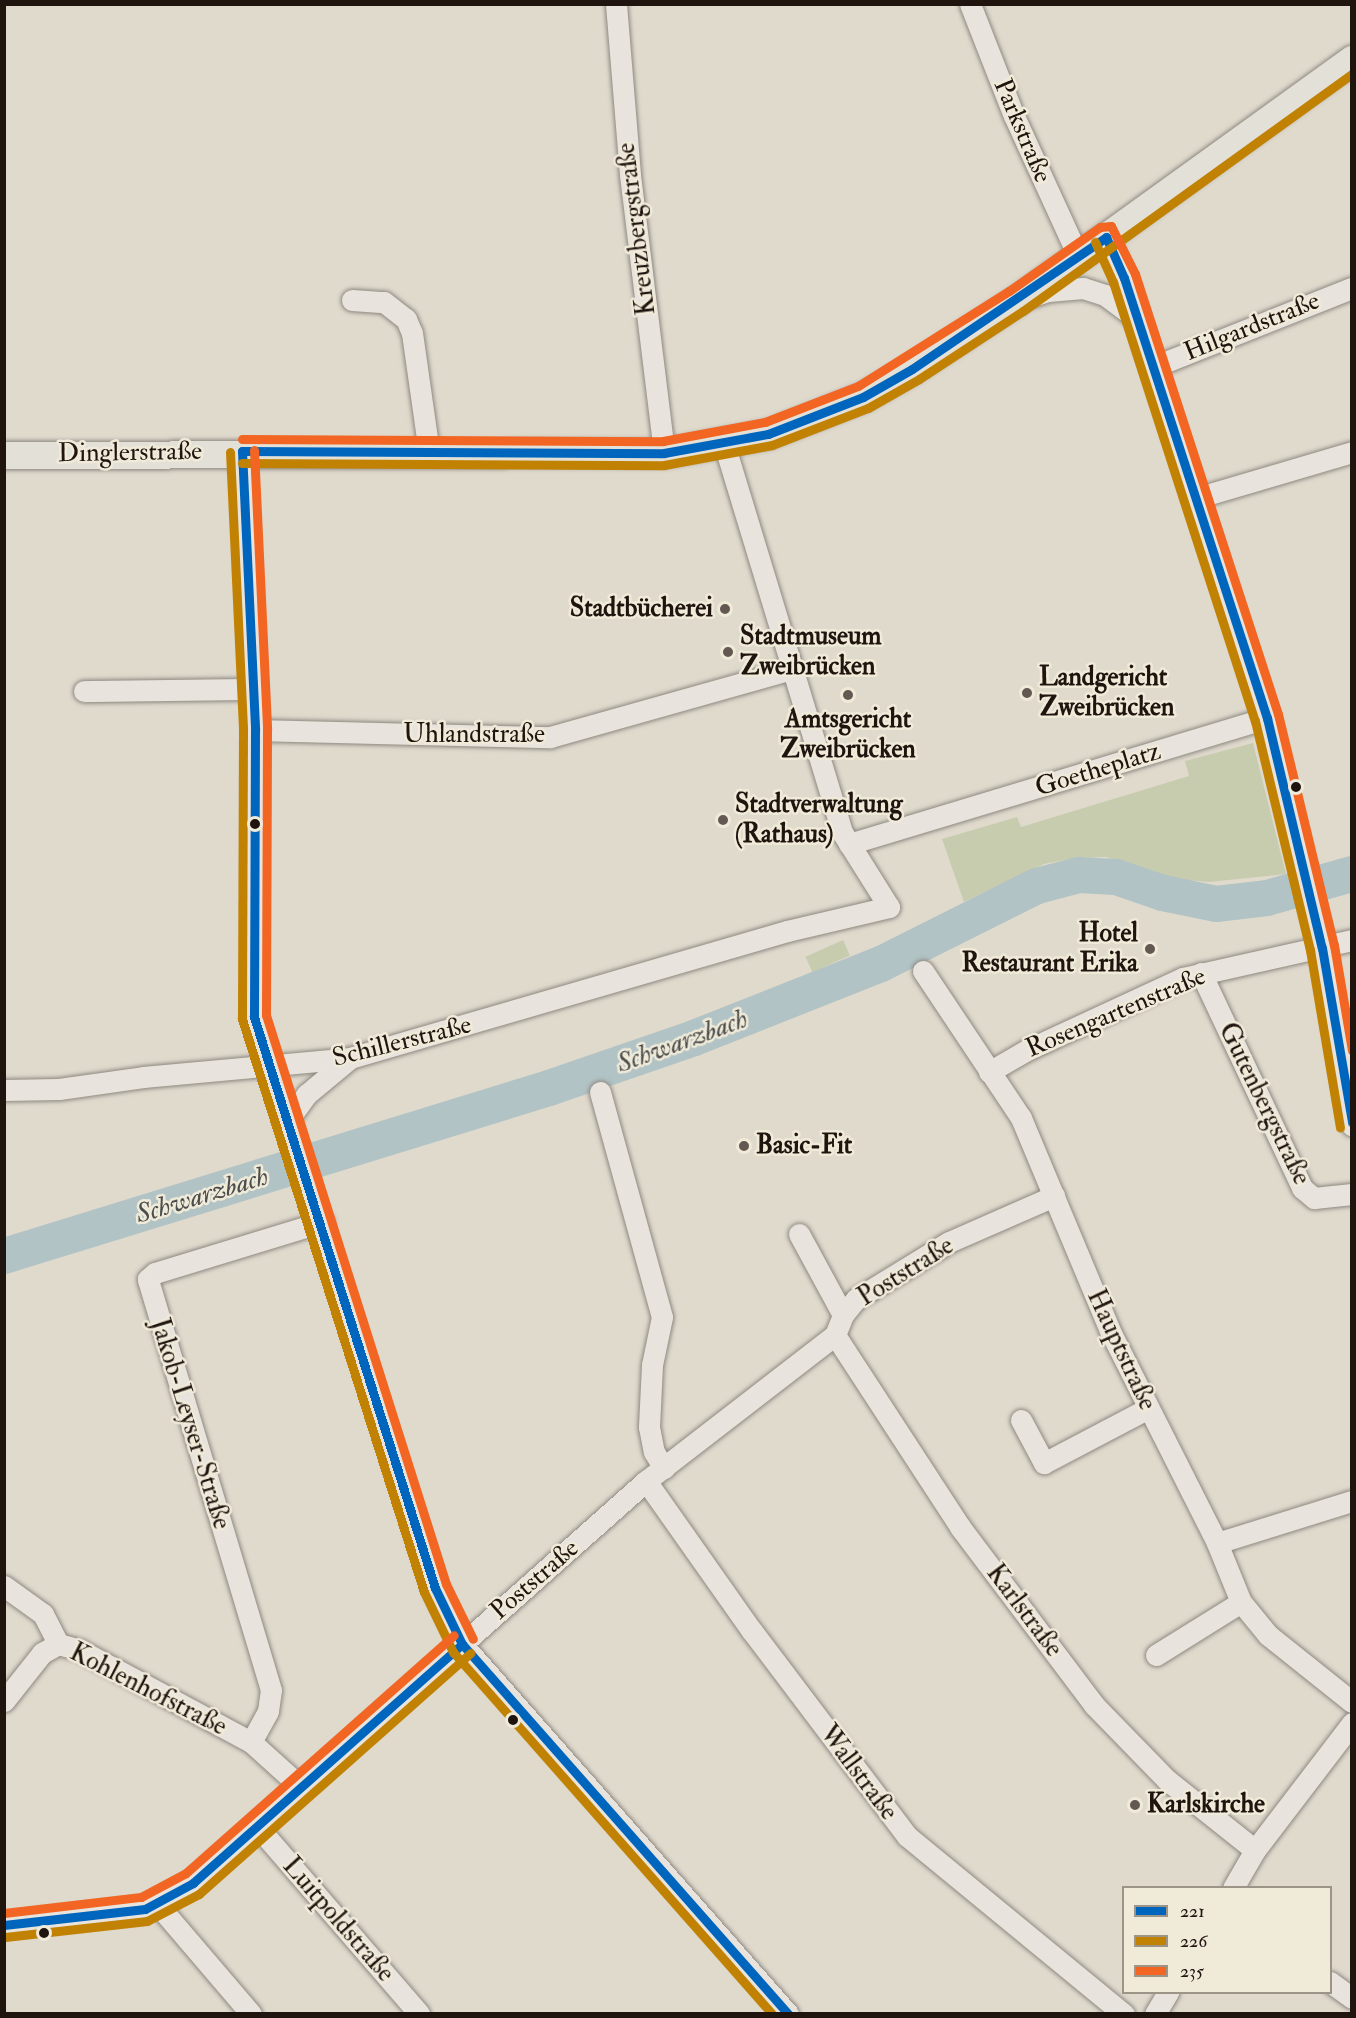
<!DOCTYPE html>
<meta charset="utf-8">
<style>
body{margin:0}
#map{position:relative;width:1356px;height:2018px;overflow:hidden;background:#e0dacd;font-family:"IM FELL Double Pica",serif}
div>[style]{position:absolute}
.green>*{inset:0;background:#c8ccaf;transform-origin:0 0}
.river>*{height:36px;margin:-18px;padding:0 18px;transform-origin:18px;border-radius:18px;background:#b1c3c4}
.roads{filter:drop-shadow(0 0 2px #8e8981) drop-shadow(0 0 2px #8e8981)}
.minor>*{height:21px;margin:-10.5px;padding:0 10.5px;transform-origin:10.5px;border-radius:10.5px;background:#e8e4dd}
.major>*{height:27px;margin:-13.5px;padding:0 13.5px;transform-origin:13.5px;border-radius:13.5px;background:#e3e0d8}
.bus-1>*{height:9px;margin:-4.5px;padding:0 4.5px;transform-origin:4.5px;border-radius:4.5px;background:#0065bd}
.bus-2>*{height:9px;margin:-4.5px;padding:0 4.5px;transform-origin:4.5px;border-radius:4.5px;background:#c18204}
.bus-3>*{height:9px;margin:-4.5px;padding:0 4.5px;transform-origin:4.5px;border-radius:4.5px;background:#f26522}
.dots>*{width:16px;height:16px;translate:-50% -50%;box-sizing:border-box;border:3px solid #f0ead9;border-radius:50%}
span{translate:-50% -50%;white-space:nowrap;text-align:center;line-height:1.15;-webkit-text-stroke:5px #f0ead9;paint-order:stroke}
.street-label{font-size:26px;color:#20140f}
.poi-label{font-size:26px;color:#20140f;font-weight:700}
.right{translate:-100% -50%;text-align:right}
.left{translate:0 -50%;text-align:left}
.water-label{font-size:27px;color:#4c4e4d;font-style:italic}
.frame{position:absolute;inset:0;border:6px solid #20140f;pointer-events:none}
.legend{position:absolute;left:1122px;top:1886px;width:210px;height:108px;box-sizing:border-box;background:#f0ead9;border:2px solid #9d9488;margin:0;padding:8px 10px;list-style:none;font-size:18px;color:#20140f}
.legend li{display:flex;align-items:center;gap:12px;height:30px}
.legend b{width:30px;border:2px solid #9d9488}
</style>
<div id="map">
<div class="green">
<div style="clip-path:polygon(1253px 743px,1286px 874px,1209px 882px,1174px 879px,1106px 857px,1076px 858px,1044px 864px,964px 902px,942px 839px,1017px 817px,1021px 827px,1189px 776px,1185px 761px)"></div>
<div style="left:843px;top:940px;width:17px;height:41px;rotate:66deg"></div>
</div>
<div class="river">
<div style="left:4px;top:1256px;width:570px;rotate:-17.13deg"></div>
<div style="left:549px;top:1088px;width:153px;rotate:-19deg"></div>
<div style="left:694px;top:1038px;width:201px;rotate:-21.6deg"></div>
<div style="left:881px;top:964px;width:174px;rotate:-26.6deg"></div>
<div style="left:1037px;top:886px;width:43px;rotate:-14.7deg"></div>
<div style="left:1079px;top:875px;width:37px;rotate:3deg"></div>
<div style="left:1116px;top:877px;width:50px;rotate:18.8deg"></div>
<div style="left:1163px;top:893px;width:54px;rotate:11.7deg"></div>
<div style="left:1216px;top:904px;width:51px;rotate:-6.7deg"></div>
<div style="left:1267px;top:898px;width:88px;rotate:-15.8deg"></div>
</div>
<div class="roads">
<div class="minor">
<div style="left:616px;top:4px;width:172px;rotate:85.3deg"></div>
<div style="left:630px;top:175px;width:280px;rotate:83deg"></div>
<div style="left:970px;top:4px;width:120px;rotate:68.6deg"></div>
<div style="left:1014px;top:116px;width:154px;rotate:65.4deg"></div>
<div style="left:1106px;top:237px;width:45px;rotate:66.3deg"></div>
<div style="left:1124px;top:278px;width:463px;rotate:72deg"></div>
<div style="left:1267px;top:718px;width:236px;rotate:76.6deg"></div>
<div style="left:1322px;top:948px;width:180px;rotate:80.4deg"></div>
<div style="left:1026px;top:298px;width:23px;rotate:-18deg"></div>
<div style="left:1048px;top:291px;width:35px;rotate:-5deg"></div>
<div style="left:1083px;top:288px;width:23px;rotate:18deg"></div>
<div style="left:1105px;top:295px;width:39px;rotate:37deg"></div>
<div style="left:352px;top:300px;width:32px;rotate:4deg"></div>
<div style="left:384px;top:302px;width:28px;rotate:38deg"></div>
<div style="left:406px;top:319px;width:15px;rotate:67deg"></div>
<div style="left:412px;top:333px;width:120px;rotate:81.9deg"></div>
<div style="left:1153px;top:367px;width:214px;rotate:-21.7deg"></div>
<div style="left:242px;top:451px;width:279px;rotate:87.3deg"></div>
<div style="left:255px;top:730px;width:287px;rotate:90.2deg"></div>
<div style="left:254px;top:1017px;width:599px;rotate:72.41deg"></div>
<div style="left:435px;top:1588px;width:62px;rotate:64.3deg"></div>
<div style="left:462px;top:1644px;width:493px;rotate:48.6deg"></div>
<div style="left:1196px;top:498px;width:163px;rotate:-16.4deg"></div>
<div style="left:84px;top:691px;width:170px;rotate:-0.7deg"></div>
<div style="left:255px;top:730px;width:295px;rotate:1.4deg"></div>
<div style="left:550px;top:737px;width:251px;rotate:-15.7deg"></div>
<div style="left:849px;top:844px;width:437px;rotate:-16.8deg"></div>
<div style="left:923px;top:971px;width:177px;rotate:56.3deg"></div>
<div style="left:1021px;top:1118px;width:233px;rotate:67.3deg"></div>
<div style="left:1111px;top:1333px;width:235px;rotate:63.2deg"></div>
<div style="left:1217px;top:1543px;width:64px;rotate:67.9deg"></div>
<div style="left:1241px;top:1602px;width:43px;rotate:50.7deg"></div>
<div style="left:1268px;top:1635px;width:107px;rotate:38.6deg"></div>
<div style="left:1201px;top:973px;width:238px;rotate:64.8deg"></div>
<div style="left:1302px;top:1188px;width:16px;rotate:40deg"></div>
<div style="left:1314px;top:1198px;width:38px;rotate:-6deg"></div>
<div style="left:989px;top:1072px;width:44px;rotate:-30.1deg"></div>
<div style="left:1027px;top:1050px;width:172px;rotate:-24.8deg"></div>
<div style="left:1183px;top:978px;width:173px;rotate:-12.7deg"></div>
<div style="left:4px;top:1090px;width:55px;rotate:-1deg"></div>
<div style="left:59px;top:1089px;width:85px;rotate:-8.1deg"></div>
<div style="left:143px;top:1077px;width:208px;rotate:-5.2deg"></div>
<div style="left:350px;top:1058px;width:455px;rotate:-16.2deg"></div>
<div style="left:787px;top:931px;width:105px;rotate:-13.2deg"></div>
<div style="left:889px;top:907px;width:89px;rotate:-122.1deg"></div>
<div style="left:842px;top:832px;width:406px;rotate:-106.9deg"></div>
<div style="left:600px;top:1092px;width:233px;rotate:74.6deg"></div>
<div style="left:662px;top:1317px;width:49px;rotate:101.8deg"></div>
<div style="left:652px;top:1365px;width:62px;rotate:92.8deg"></div>
<div style="left:649px;top:1427px;width:25px;rotate:79deg"></div>
<div style="left:654px;top:1452px;width:19px;rotate:58deg"></div>
<div style="left:288px;top:1120px;width:32px;rotate:-54deg"></div>
<div style="left:307px;top:1094px;width:55px;rotate:-39.8deg"></div>
<div style="left:799px;top:1234px;width:92px;rotate:61.5deg"></div>
<div style="left:835px;top:1335px;width:229px;rotate:56.9deg"></div>
<div style="left:960px;top:1527px;width:223px;rotate:53deg"></div>
<div style="left:1094px;top:1705px;width:105px;rotate:45.8deg"></div>
<div style="left:1167px;top:1780px;width:112px;rotate:38.5deg"></div>
<div style="left:1021px;top:1420px;width:49px;rotate:61.9deg"></div>
<div style="left:1044px;top:1463px;width:116px;rotate:-27.7deg"></div>
<div style="left:646px;top:1481px;width:184px;rotate:54.8deg"></div>
<div style="left:752px;top:1631px;width:257px;rotate:52.9deg"></div>
<div style="left:907px;top:1836px;width:281px;rotate:39.4deg"></div>
<div style="left:1217px;top:1543px;width:141px;rotate:-17.3deg"></div>
<div style="left:4px;top:1586px;width:48px;rotate:35.7deg"></div>
<div style="left:43px;top:1614px;width:34px;rotate:63deg"></div>
<div style="left:58px;top:1644px;width:23px;rotate:15deg"></div>
<div style="left:80px;top:1650px;width:194px;rotate:28.3deg"></div>
<div style="left:251px;top:1742px;width:67px;rotate:42deg"></div>
<div style="left:1156px;top:1655px;width:100px;rotate:-31.9deg"></div>
<div style="left:4px;top:1701px;width:61px;rotate:-51.6deg"></div>
<div style="left:42px;top:1653px;width:18px;rotate:-29deg"></div>
<div style="left:251px;top:1742px;width:35px;rotate:-61deg"></div>
<div style="left:268px;top:1711px;width:21px;rotate:-82deg"></div>
<div style="left:271px;top:1690px;width:429px;rotate:-106.7deg"></div>
<div style="left:148px;top:1279px;width:9px;rotate:-41deg"></div>
<div style="left:155px;top:1273px;width:175px;rotate:-17deg"></div>
<div style="left:257px;top:1826px;width:248px;rotate:49.2deg"></div>
<div style="left:1233px;top:1888px;width:44px;rotate:-59.9deg"></div>
<div style="left:1255px;top:1850px;width:160px;rotate:-52.6deg"></div>
<div style="left:158px;top:1905px;width:143px;rotate:49.5deg"></div>
<div style="left:4px;top:1925px;width:142px;rotate:-6.5deg"></div>
<div style="left:145px;top:1909px;width:55px;rotate:-28.4deg"></div>
<div style="left:193px;top:1883px;width:606px;rotate:-41.59deg"></div>
<div style="left:646px;top:1481px;width:239px;rotate:-37.7deg"></div>
<div style="left:835px;top:1335px;width:22px;rotate:-68deg"></div>
<div style="left:843px;top:1315px;width:21px;rotate:-51deg"></div>
<div style="left:856px;top:1299px;width:109px;rotate:-31.5deg"></div>
<div style="left:949px;top:1242px;width:115px;rotate:-23.7deg"></div>
<div style="left:1330px;top:1982px;width:27px;rotate:36deg"></div>
<div style="left:1155px;top:2014px;width:26px;rotate:-59deg"></div>
</div>
<div class="major">
<div style="left:4px;top:455px;width:660px;rotate:-0.17deg"></div>
<div style="left:664px;top:453px;width:106px;rotate:-10.4deg"></div>
<div style="left:768px;top:434px;width:102px;rotate:-21.3deg"></div>
<div style="left:863px;top:397px;width:56px;rotate:-29.7deg"></div>
<div style="left:912px;top:369px;width:124px;rotate:-33.2deg"></div>
<div style="left:1016px;top:301px;width:414px;rotate:-35.8deg"></div>
</div>
</div>
<div class="bus-1">
<div style="left:242px;top:451px;width:422px;rotate:0.3deg"></div>
<div style="left:664px;top:453px;width:106px;rotate:-10.4deg"></div>
<div style="left:768px;top:434px;width:102px;rotate:-21.3deg"></div>
<div style="left:863px;top:397px;width:56px;rotate:-29.7deg"></div>
<div style="left:912px;top:369px;width:235px;rotate:-34.2deg"></div>
<div style="left:1106px;top:237px;width:45px;rotate:66.3deg"></div>
<div style="left:1124px;top:278px;width:463px;rotate:72deg"></div>
<div style="left:1267px;top:718px;width:236px;rotate:76.6deg"></div>
<div style="left:1322px;top:948px;width:177px;rotate:80.2deg"></div>
<div style="left:242px;top:451px;width:279px;rotate:87.3deg"></div>
<div style="left:255px;top:730px;width:287px;rotate:90.2deg"></div>
<div style="left:254px;top:1017px;width:599px;rotate:72.41deg"></div>
<div style="left:435px;top:1588px;width:62px;rotate:64.3deg"></div>
<div style="left:462px;top:1644px;width:493px;rotate:48.6deg"></div>
<div style="left:4px;top:1925px;width:142px;rotate:-6.5deg"></div>
<div style="left:145px;top:1909px;width:55px;rotate:-28.4deg"></div>
<div style="left:193px;top:1883px;width:360px;rotate:-41.6deg"></div>
</div>
<div class="bus-2">
<div style="left:1095px;top:242px;width:44px;rotate:65.8deg"></div>
<div style="left:1113px;top:282px;width:461px;rotate:72.1deg"></div>
<div style="left:1255px;top:721px;width:236px;rotate:76.5deg"></div>
<div style="left:1310px;top:950px;width:180px;rotate:80.4deg"></div>
<div style="left:230px;top:452px;width:278px;rotate:87.3deg"></div>
<div style="left:243px;top:730px;width:289px;rotate:90.2deg"></div>
<div style="left:242px;top:1019px;width:601px;rotate:72.38deg"></div>
<div style="left:424px;top:1592px;width:67px;rotate:64.2deg"></div>
<div style="left:453px;top:1652px;width:482px;rotate:48.6deg"></div>
<div style="left:242px;top:463px;width:422px;rotate:0.3deg"></div>
<div style="left:664px;top:465px;width:110px;rotate:-10.5deg"></div>
<div style="left:772px;top:445px;width:103px;rotate:-21.1deg"></div>
<div style="left:868px;top:408px;width:59px;rotate:-29.6deg"></div>
<div style="left:919px;top:379px;width:124px;rotate:-33.2deg"></div>
<div style="left:1023px;top:311px;width:405px;rotate:-35.8deg"></div>
<div style="left:5px;top:1937px;width:143px;rotate:-6.4deg"></div>
<div style="left:147px;top:1921px;width:59px;rotate:-27.4deg"></div>
<div style="left:199px;top:1894px;width:363px;rotate:-41.6deg"></div>
</div>
<div class="bus-3">
<div style="left:242px;top:439px;width:421px;rotate:0.3deg"></div>
<div style="left:663px;top:441px;width:104px;rotate:-10.6deg"></div>
<div style="left:765px;top:422px;width:100px;rotate:-21.2deg"></div>
<div style="left:858px;top:386px;width:178px;rotate:-32.2deg"></div>
<div style="left:1009px;top:291px;width:111px;rotate:-35.1deg"></div>
<div style="left:1100px;top:227px;width:11px;rotate:-5deg"></div>
<div style="left:1111px;top:226px;width:54px;rotate:63.4deg"></div>
<div style="left:1135px;top:274px;width:463px;rotate:72deg"></div>
<div style="left:1278px;top:714px;width:238px;rotate:76.4deg"></div>
<div style="left:1334px;top:945px;width:107px;rotate:80.3deg"></div>
<div style="left:254px;top:450px;width:280px;rotate:87.3deg"></div>
<div style="left:267px;top:730px;width:285px;rotate:90.2deg"></div>
<div style="left:266px;top:1015px;width:597px;rotate:72.45deg"></div>
<div style="left:446px;top:1584px;width:61px;rotate:63.9deg"></div>
<div style="left:4px;top:1913px;width:138px;rotate:-6.7deg"></div>
<div style="left:141px;top:1897px;width:51px;rotate:-28.1deg"></div>
<div style="left:186px;top:1873px;width:358px;rotate:-41.6deg"></div>
</div>
<div class="dots">
<div style="left:725px;top:609px;background:#635952"></div>
<div style="left:728px;top:652px;background:#635952"></div>
<div style="left:1027px;top:693px;background:#635952"></div>
<div style="left:848px;top:695px;background:#635952"></div>
<div style="left:1296px;top:787px;background:#20140f"></div>
<div style="left:723px;top:820px;background:#635952"></div>
<div style="left:255px;top:824px;background:#20140f"></div>
<div style="left:1150px;top:949px;background:#635952"></div>
<div style="left:744px;top:1146px;background:#635952"></div>
<div style="left:513px;top:1720px;background:#20140f"></div>
<div style="left:1135px;top:1805px;background:#635952"></div>
<div style="left:44px;top:1933px;background:#20140f"></div>
</div>
<div class="street-label">
<span style="left:1022px;top:131px;rotate:67deg">Parkstraße</span>
<span style="left:637px;top:229px;rotate:-97deg">Kreuzbergstraße</span>
<span style="left:1252px;top:327px;rotate:-22deg">Hilgardstraße</span>
<span style="left:130px;top:453px;rotate:-1deg">Dinglerstraße</span>
<span style="left:474px;top:735px">Uhlandstraße</span>
<span style="left:1098px;top:770px;rotate:-17deg">Goetheplatz</span>
<span style="left:1116px;top:1013px;rotate:-23deg">Rosengartenstraße</span>
<span style="left:402px;top:1042px;rotate:-14deg">Schillerstraße</span>
<span style="left:1264px;top:1104px;rotate:64deg">Gutenbergstraße</span>
<span style="left:906px;top:1272px;rotate:-32deg">Poststraße</span>
<span style="left:1121px;top:1350px;rotate:65deg">Hauptstraße</span>
<span style="left:190px;top:1424px;rotate:73deg">Jakob-Leyser-Straße</span>
<span style="left:535px;top:1580px;rotate:-41deg">Poststraße</span>
<span style="left:1024px;top:1611px;rotate:53deg">Karlstraße</span>
<span style="left:148px;top:1690px;rotate:27deg">Kohlenhofstraße</span>
<span style="left:858px;top:1773px;rotate:53deg">Wallstraße</span>
<span style="left:338px;top:1920px;rotate:49deg">Luitpoldstraße</span>
</div>
<div class="poi-label">
<span class="right" style="left:713px;top:609px">Stadtbücherei</span>
<span class="left" style="left:740px;top:652px">Stadtmuseum<br>Zweibrücken</span>
<span class="left" style="left:1039px;top:693px">Landgericht<br>Zweibrücken</span>
<span style="left:848px;top:735px">Amtsgericht<br>Zweibrücken</span>
<span class="left" style="left:735px;top:820px">Stadtverwaltung<br>(Rathaus)</span>
<span class="right" style="left:1138px;top:949px">Hotel<br>Restaurant Erika</span>
<span class="left" style="left:756px;top:1146px">Basic-Fit</span>
<span class="left" style="left:1147px;top:1805px">Karlskirche</span>
</div>
<div class="water-label">
<span style="left:682px;top:1041px;rotate:-20deg">Schwarzbach</span>
<span style="left:202px;top:1195px;rotate:-17deg">Schwarzbach</span>
</div>
<div class="frame"></div>
<ul class="legend">
<li><b style="height:8px;background:#0065bd"></b>221</li>
<li><b style="height:8px;background:#c18204"></b>226</li>
<li><b style="height:8px;background:#f26522"></b>235</li>
</ul>
</div>
